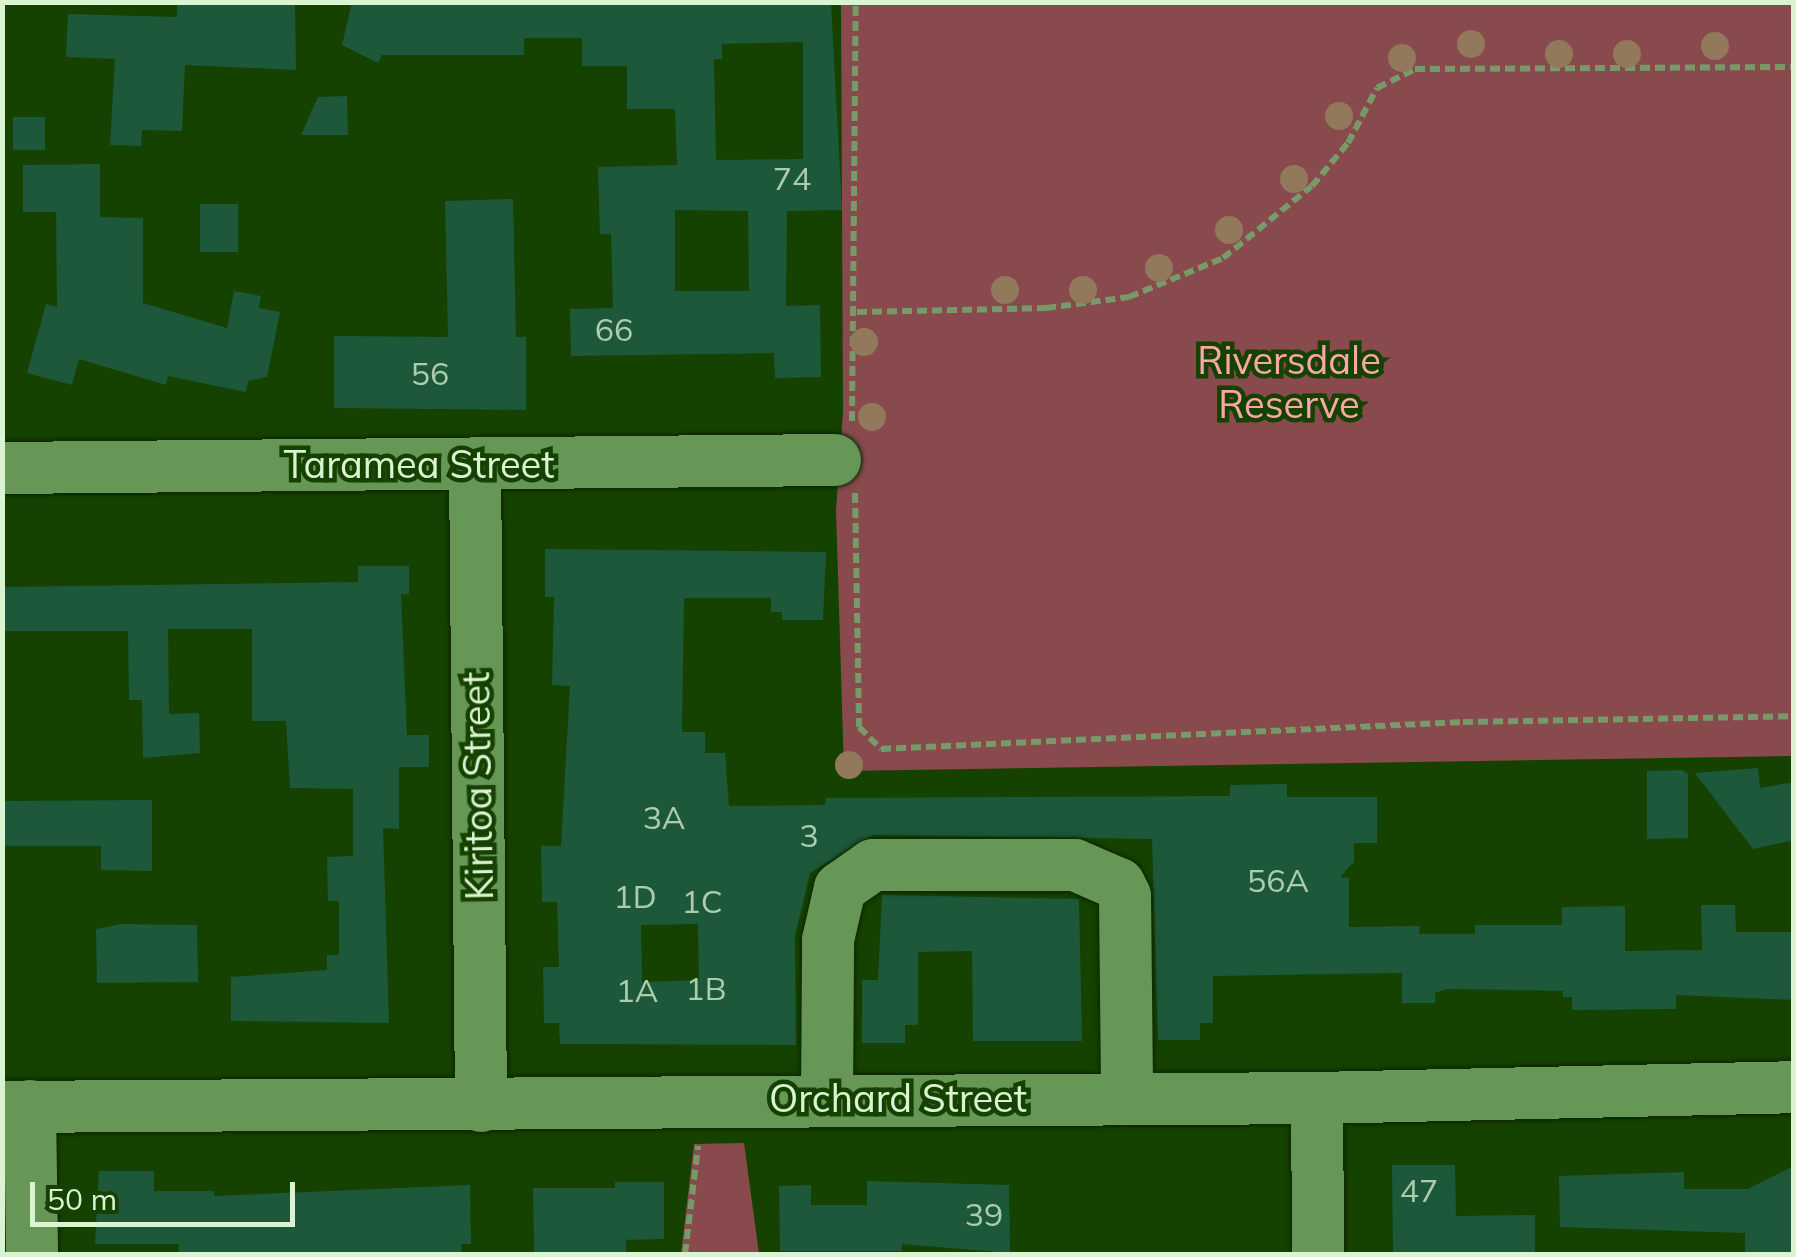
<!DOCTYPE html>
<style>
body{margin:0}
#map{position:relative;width:1796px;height:1257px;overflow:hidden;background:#154200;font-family:Mulish,sans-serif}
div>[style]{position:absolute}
.green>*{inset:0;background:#884a4c}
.building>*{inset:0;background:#1d583a;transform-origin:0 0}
.path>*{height:6px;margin-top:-3px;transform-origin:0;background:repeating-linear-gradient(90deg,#779a68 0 10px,transparent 0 15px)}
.roads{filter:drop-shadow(0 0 2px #0d2504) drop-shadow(0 0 2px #0d2504)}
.minor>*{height:52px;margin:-26px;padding:0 26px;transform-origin:26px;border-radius:26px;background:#669756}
.trees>*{width:28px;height:28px;margin:-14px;border-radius:50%;background:#92795c}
span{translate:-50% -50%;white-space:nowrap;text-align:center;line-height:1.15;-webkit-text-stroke:9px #154200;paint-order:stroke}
.number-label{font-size:32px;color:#abcdac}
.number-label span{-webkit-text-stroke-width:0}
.park-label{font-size:38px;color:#f8a6a8}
.street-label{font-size:38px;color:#daf4d2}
.frame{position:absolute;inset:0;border:5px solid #daf4d2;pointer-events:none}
.scale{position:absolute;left:30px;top:1182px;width:265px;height:45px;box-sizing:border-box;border:5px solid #daf4d2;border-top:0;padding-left:12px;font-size:30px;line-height:35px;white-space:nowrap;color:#daf4d2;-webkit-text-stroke:8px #154200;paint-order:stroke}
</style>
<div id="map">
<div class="green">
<div style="clip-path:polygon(841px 3px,1793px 3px,1793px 756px,844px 771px,836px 510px,843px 412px)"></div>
<div style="clip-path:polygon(744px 1143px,759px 1254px,681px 1254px,694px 1144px)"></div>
</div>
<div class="building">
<div style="clip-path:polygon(177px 2px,295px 2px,296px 70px,185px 65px,182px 131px,142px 130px,141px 146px,110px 145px,115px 59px,66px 57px,68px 14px,177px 17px)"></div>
<div style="clip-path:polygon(evenodd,352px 2px,831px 2px,842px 210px,787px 211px,786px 306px,820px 305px,821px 377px,775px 378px,774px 353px,571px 356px,570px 309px,613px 308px,611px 234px,600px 234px,598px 167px,677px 165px,675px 109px,627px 109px,627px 66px,582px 66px,582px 38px,524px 38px,524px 55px,382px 55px,378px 63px,342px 45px,352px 2px,803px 42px,803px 159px,716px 160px,714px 59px,722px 59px,722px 44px,803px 42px,352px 2px,675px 210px,748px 211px,749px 291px,675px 291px,675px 210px)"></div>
<div style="clip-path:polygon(347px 96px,348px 135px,301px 135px,318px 97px)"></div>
<div style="left:13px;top:117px;width:32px;height:33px"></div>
<div style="clip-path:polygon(100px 164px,100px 217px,143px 218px,143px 303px,227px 328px,234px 291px,261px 296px,259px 308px,280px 312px,267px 377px,248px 381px,246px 392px,168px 376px,166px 385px,79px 359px,72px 385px,27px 373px,46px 304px,57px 307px,56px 212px,23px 212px,23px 165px)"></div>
<div style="clip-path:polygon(513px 199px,516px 337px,526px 337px,526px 410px,334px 408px,334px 336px,448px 337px,445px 201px)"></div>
<div style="left:200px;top:204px;width:38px;height:48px"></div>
<div style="clip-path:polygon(evenodd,545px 549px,826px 552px,823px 620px,782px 620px,782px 612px,771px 612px,771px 598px,684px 598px,682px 732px,705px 732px,705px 753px,725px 753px,729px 806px,825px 805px,826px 798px,1230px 796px,1230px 785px,1287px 784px,1287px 797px,1377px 797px,1377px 843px,1354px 843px,1354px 862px,1340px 877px,1349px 878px,1349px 927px,1420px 926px,1419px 934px,1475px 934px,1475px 925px,1562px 925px,1562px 907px,1625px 906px,1625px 951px,1702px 950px,1701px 905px,1735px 905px,1736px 932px,1794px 932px,1794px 1000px,1676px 995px,1676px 1009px,1572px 1010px,1572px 997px,1563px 997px,1563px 991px,1447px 989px,1435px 993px,1435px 1003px,1402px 1003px,1402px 973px,1213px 976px,1213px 1023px,1200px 1023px,1200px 1040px,1158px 1040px,1152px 839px,873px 835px,810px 873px,795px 936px,796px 1045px,560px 1044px,559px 1023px,544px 1023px,543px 967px,559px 967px,557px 902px,542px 902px,541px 846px,561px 846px,570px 686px,552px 685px,554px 597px,545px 597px,545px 549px,698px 924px,699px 980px,642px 982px,641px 925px,698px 924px)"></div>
<div style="clip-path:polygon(358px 566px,409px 566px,409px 594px,401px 594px,407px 735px,429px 735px,429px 767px,399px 767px,399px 829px,383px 828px,389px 1023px,231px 1021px,231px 977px,327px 970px,327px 955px,339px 955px,339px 901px,328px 901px,327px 857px,353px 856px,353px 789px,290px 788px,286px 721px,252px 721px,252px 629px,168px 629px,169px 714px,199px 713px,200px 753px,143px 758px,142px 700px,129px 700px,128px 631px,2px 631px,2px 587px,358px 582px)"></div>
<div style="clip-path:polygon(1758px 768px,1760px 788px,1794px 782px,1794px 840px,1753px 849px,1695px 773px)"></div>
<div style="clip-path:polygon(1682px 770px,1688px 774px,1688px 838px,1647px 839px,1647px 771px)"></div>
<div style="clip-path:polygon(152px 800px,152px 871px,101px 870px,101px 846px,5px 846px,5px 801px)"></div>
<div style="clip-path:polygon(882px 895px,1079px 899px,1082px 1041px,973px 1041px,972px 951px,918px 952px,918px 1025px,905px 1025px,905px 1043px,862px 1043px,862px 980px,878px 980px)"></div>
<div style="clip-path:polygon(122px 924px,197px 925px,198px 982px,97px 983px,96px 929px)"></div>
<div style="clip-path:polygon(1392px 1165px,1455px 1165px,1456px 1216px,1535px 1215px,1535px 1254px,1393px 1254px)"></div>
<div style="clip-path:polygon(1794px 1166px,1794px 1254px,1745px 1254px,1745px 1233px,1560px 1227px,1559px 1176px,1684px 1172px,1684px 1189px,1748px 1189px)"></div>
<div style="clip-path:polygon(99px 1171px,154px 1171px,154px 1191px,214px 1191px,214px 1196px,470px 1185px,471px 1244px,461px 1244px,461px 1252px,179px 1254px,179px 1244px,95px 1244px)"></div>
<div style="clip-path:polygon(867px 1181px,1009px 1185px,1010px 1253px,902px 1244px,902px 1251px,780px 1251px,779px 1186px,811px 1185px,811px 1205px,867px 1205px)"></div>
<div style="clip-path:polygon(615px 1182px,664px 1182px,664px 1239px,626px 1240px,626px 1254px,534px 1254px,533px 1188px,615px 1188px)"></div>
</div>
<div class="path">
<div style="left:857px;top:312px;width:189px;rotate:-1.2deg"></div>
<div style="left:1046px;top:308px;width:84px;rotate:-7.5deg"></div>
<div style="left:1129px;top:297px;width:102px;rotate:-22.5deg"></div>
<div style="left:1223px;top:258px;width:114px;rotate:-39deg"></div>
<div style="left:1312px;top:186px;width:56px;rotate:-50.1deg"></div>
<div style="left:1348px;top:143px;width:62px;rotate:-62.2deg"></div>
<div style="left:1377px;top:88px;width:42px;rotate:-26.6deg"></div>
<div style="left:1415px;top:69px;width:379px;rotate:-0.3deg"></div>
<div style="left:852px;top:421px;width:419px;rotate:-89.5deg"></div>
<div style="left:855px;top:493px;width:234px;rotate:89deg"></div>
<div style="left:859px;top:727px;width:31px;rotate:45deg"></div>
<div style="left:881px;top:749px;width:583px;rotate:-2.66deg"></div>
<div style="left:1463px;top:722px;width:331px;rotate:-1deg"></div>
<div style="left:685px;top:1254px;width:109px;rotate:-83.1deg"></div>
</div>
<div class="roads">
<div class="minor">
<div style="left:475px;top:466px;width:640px;rotate:89.46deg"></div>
<div style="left:2px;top:468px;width:833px;rotate:-0.55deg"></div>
<div style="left:1317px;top:1098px;width:156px;rotate:89.6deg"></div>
<div style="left:827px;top:1099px;width:159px;rotate:-89.6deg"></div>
<div style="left:828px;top:940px;width:53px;rotate:-77deg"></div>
<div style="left:840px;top:888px;width:40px;rotate:-34.9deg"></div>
<div style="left:873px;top:865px;width:202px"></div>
<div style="left:1075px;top:865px;width:48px;rotate:23.4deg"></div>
<div style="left:1119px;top:884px;width:13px;rotate:63deg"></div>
<div style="left:1125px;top:896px;width:203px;rotate:89.4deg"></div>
<div style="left:30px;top:1106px;width:148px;rotate:89.2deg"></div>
<div style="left:2px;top:1107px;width:1315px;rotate:-0.39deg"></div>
<div style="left:1317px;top:1098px;width:477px;rotate:-1.3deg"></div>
</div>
</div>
<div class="trees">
<div style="left:1471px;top:44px"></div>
<div style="left:1715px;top:46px"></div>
<div style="left:1559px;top:54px"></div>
<div style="left:1627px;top:54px"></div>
<div style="left:1402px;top:58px"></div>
<div style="left:1339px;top:116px"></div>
<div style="left:1294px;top:179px"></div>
<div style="left:1229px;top:230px"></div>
<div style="left:1159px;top:268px"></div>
<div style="left:1005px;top:290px"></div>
<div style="left:1083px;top:290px"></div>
<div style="left:864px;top:342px"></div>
<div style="left:872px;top:417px"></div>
<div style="left:849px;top:765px"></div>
</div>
<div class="number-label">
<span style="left:792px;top:178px">74</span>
<span style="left:614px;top:329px">66</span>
<span style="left:430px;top:373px">56</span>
<span style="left:664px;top:817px">3A</span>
<span style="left:809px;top:835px">3</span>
<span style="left:1278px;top:880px">56A</span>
<span style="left:635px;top:896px">1D</span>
<span style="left:702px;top:901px">1C</span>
<span style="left:706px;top:988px">1B</span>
<span style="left:637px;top:990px">1A</span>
<span style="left:1419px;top:1190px">47</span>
<span style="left:984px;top:1214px">39</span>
</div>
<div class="park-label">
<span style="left:1289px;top:383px">Riversdale<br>Reserve</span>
</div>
<div class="street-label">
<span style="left:419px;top:465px">Taramea Street</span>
<span style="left:478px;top:786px;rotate:-91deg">Kiritoa Street</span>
<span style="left:898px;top:1099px">Orchard Street</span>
</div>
<div class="frame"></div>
<div class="scale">50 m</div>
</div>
